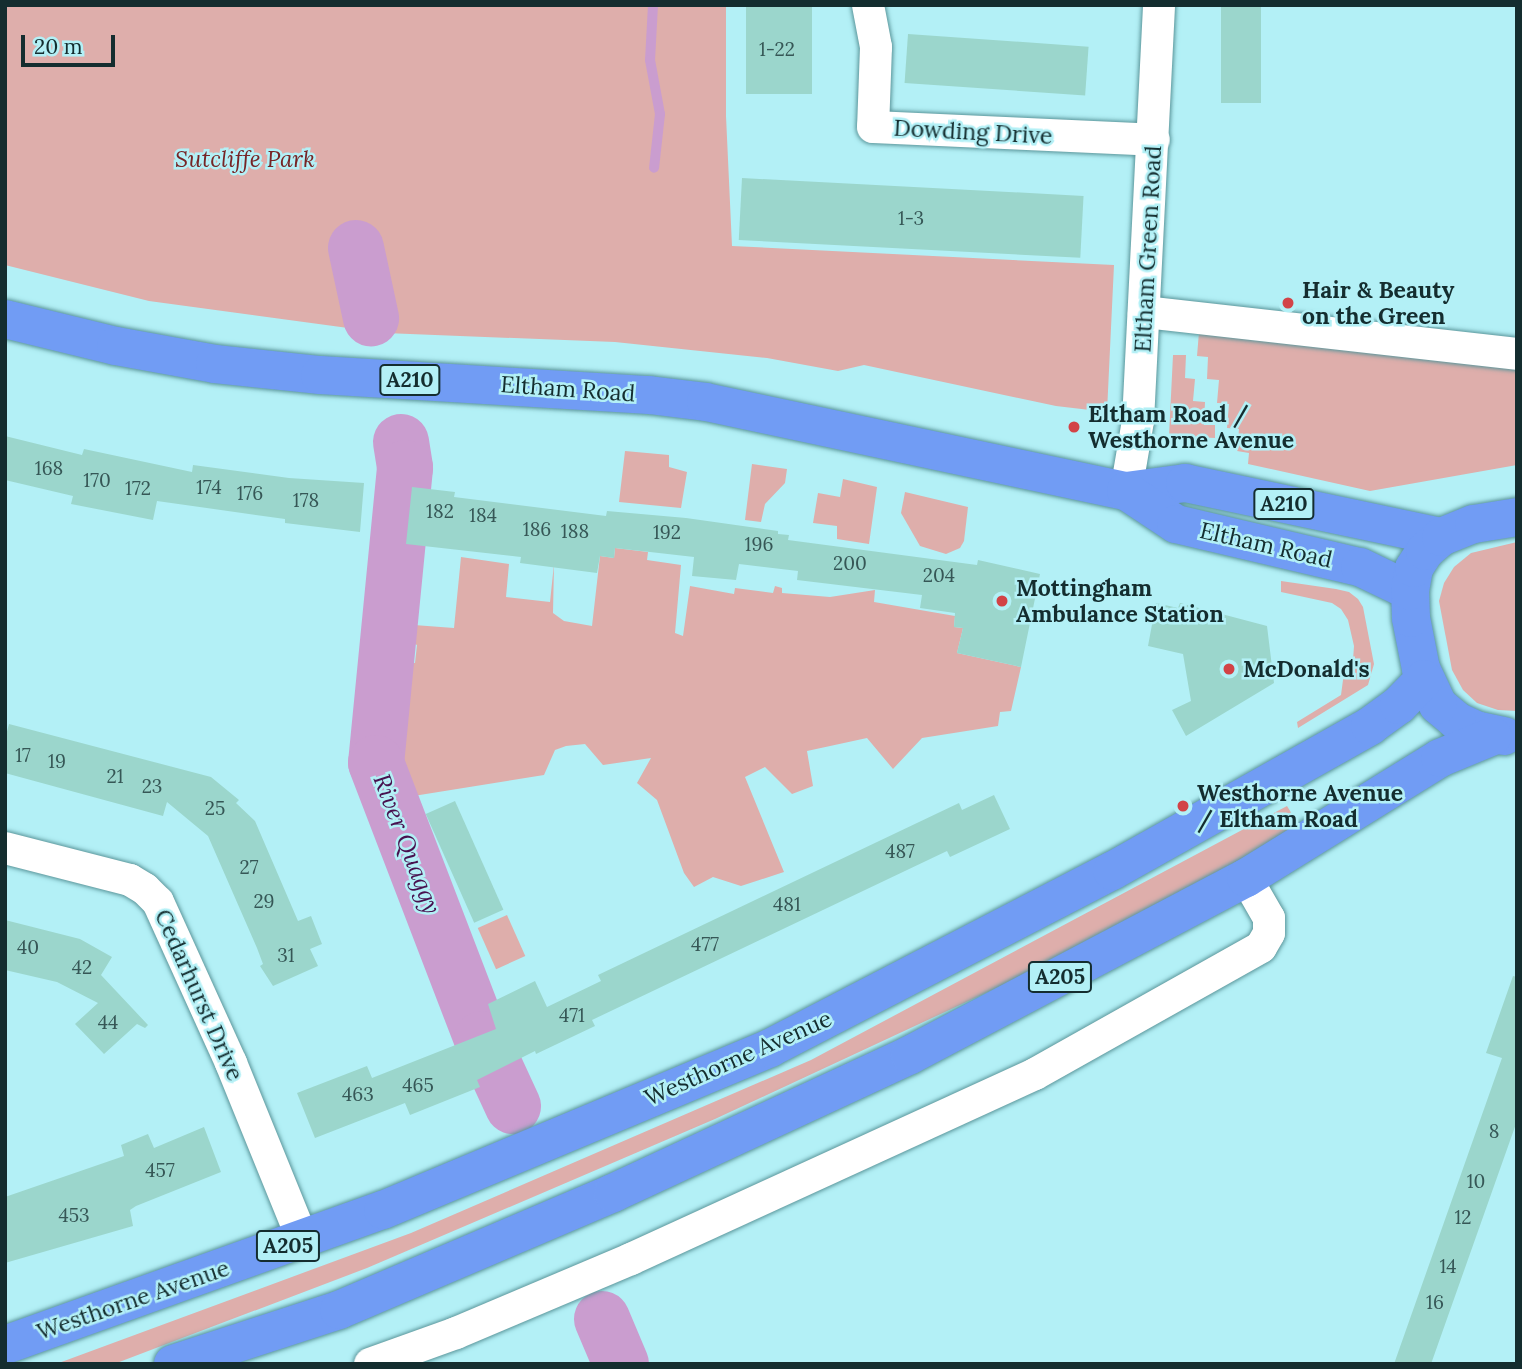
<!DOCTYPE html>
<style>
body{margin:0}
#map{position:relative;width:1522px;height:1369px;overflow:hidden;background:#b3f0f6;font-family:Lora,serif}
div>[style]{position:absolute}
.green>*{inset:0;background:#deaeab;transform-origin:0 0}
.stream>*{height:10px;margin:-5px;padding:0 5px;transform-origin:5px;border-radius:5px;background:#ca9dcf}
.river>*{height:56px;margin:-28px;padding:0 28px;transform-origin:28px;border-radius:28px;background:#ca9dcf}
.building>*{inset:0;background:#9bd6cc;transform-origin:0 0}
.roads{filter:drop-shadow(0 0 2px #5b969b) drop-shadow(0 0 2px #5b969b)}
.minor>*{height:32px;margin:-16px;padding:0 16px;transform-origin:16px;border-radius:16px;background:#fff}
.highway>*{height:38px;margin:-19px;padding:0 19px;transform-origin:19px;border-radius:19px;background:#719cf4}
.dots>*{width:19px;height:19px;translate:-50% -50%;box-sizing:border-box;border:4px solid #b3f0f6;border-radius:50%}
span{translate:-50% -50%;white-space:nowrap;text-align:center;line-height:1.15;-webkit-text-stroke:5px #b3f0f6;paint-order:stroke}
.number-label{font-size:19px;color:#365756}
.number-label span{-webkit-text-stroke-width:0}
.shield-label span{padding:2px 5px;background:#b3f0f6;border:2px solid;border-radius:5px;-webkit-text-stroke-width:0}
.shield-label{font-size:21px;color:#142d2f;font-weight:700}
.street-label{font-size:23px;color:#142d2f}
.park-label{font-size:23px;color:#772425;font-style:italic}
.poi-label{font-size:23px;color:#142d2f;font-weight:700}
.left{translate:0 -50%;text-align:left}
.water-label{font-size:24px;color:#48114f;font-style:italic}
.frame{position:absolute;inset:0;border:7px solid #142d2f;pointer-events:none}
.scale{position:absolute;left:21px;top:35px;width:94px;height:32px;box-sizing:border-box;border:4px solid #142d2f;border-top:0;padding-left:9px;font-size:21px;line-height:24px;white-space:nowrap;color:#142d2f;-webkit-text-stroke:5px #b3f0f6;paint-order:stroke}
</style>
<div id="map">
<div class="green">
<div style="clip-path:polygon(5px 5px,726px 5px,726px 116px,732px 246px,1114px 265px,1107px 412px,1056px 406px,864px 365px,838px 371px,767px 358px,615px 342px,385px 333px,149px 301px,5px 265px)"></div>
<div style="clip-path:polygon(1199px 332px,1517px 367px,1517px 465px,1370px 491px,1248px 464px,1249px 453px,1237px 451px,1239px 429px,1227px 428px,1229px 404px,1217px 403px,1219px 380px,1207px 379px,1208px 357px,1197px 356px)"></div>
<div style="clip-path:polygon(1173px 355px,1186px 355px,1185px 378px,1195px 379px,1193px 401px,1205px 402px,1204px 425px,1215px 425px,1215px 438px,1169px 436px)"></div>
<div style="clip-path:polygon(625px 451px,669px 455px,669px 467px,687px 472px,681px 508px,619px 502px)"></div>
<div style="clip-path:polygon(752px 464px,787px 469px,785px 483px,765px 504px,761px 522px,745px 520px)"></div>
<div style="clip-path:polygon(843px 479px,877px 487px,869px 544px,837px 539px,837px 526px,813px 523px,818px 493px,840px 497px)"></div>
<div style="clip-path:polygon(905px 492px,968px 507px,964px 541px,960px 548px,946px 554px,920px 546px,901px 513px)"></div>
<div style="clip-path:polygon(1517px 542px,1517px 711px,1498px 710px,1477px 703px,1463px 690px,1452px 670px,1439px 601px,1444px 583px,1454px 567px,1471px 553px)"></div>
<div style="clip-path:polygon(615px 548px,648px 552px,647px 560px,681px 565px,675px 633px,683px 636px,690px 586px,734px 594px,735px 588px,773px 593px,775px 586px,782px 588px,782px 593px,830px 597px,875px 590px,874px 602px,955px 616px,954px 627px,963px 628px,957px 653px,1021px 667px,1011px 711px,1000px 712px,998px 726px,922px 738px,893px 769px,867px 738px,807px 751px,813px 786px,792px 794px,765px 767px,745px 777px,784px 872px,741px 886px,713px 877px,694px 887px,684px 873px,657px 800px,637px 783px,651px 758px,603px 765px,585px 744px,566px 746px,555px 750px,544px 775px,401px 798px,387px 763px,404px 567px,408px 568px,401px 662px,415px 663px,417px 645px,413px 643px,414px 625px,454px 628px,461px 557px,509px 564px,506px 597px,550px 602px,554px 564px,553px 613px,564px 621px,592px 626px,600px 556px,614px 558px)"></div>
<div style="clip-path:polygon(1281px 581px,1336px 589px,1349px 592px,1358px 599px,1363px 607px,1374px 664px,1368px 685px,1298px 728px,1297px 722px,1341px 695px,1343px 680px,1353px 660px,1354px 646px,1348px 620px,1341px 609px,1332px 603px,1281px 592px)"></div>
<div style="clip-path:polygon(1287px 806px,1300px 827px,1061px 958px,715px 1119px,367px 1268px,114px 1364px,56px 1364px,411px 1233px,811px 1060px)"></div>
<div style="left:507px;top:915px;width:45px;height:32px;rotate:66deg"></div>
</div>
<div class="stream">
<div style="left:653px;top:5px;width:55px;rotate:93.1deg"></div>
<div style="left:650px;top:60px;width:55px;rotate:79.5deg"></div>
<div style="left:660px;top:114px;width:54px;rotate:96.3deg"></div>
</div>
<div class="river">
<div style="left:356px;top:248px;width:72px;rotate:77.9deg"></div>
<div style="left:401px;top:442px;width:26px;rotate:81deg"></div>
<div style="left:405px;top:468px;width:296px;rotate:95.6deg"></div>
<div style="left:376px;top:763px;width:296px;rotate:69deg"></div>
<div style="left:482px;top:1039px;width:74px;rotate:65.2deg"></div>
<div style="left:602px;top:1319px;width:49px;rotate:67.1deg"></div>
</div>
<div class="building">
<div style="left:746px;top:5px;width:66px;height:89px"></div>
<div style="left:1221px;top:5px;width:40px;height:98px"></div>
<div style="left:908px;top:34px;width:181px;height:49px;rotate:4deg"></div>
<div style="left:742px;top:178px;width:342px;height:62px;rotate:3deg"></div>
<div style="clip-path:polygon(5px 436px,82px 455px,84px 449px,192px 472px,193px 465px,289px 478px,364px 483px,360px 532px,285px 523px,285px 519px,157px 501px,153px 520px,71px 504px,73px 496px,5px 480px)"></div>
<div style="clip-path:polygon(412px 487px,455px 492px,454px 497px,606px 516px,607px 511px,686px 518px,778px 531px,778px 534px,789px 535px,788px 540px,977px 565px,978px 560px,1040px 574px,1021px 667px,957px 653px,963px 628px,954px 627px,955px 613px,920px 608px,922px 595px,797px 580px,798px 571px,739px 564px,736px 580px,692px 576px,694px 557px,615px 548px,614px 558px,600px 556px,597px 573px,520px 563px,521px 557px,406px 544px)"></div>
<div style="clip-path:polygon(1156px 603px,1178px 608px,1180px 603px,1267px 626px,1274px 683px,1186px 736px,1172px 710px,1191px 701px,1183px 654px,1148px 646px)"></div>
<div style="clip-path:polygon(9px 724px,211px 777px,239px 800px,236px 803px,255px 821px,298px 921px,311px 916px,322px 944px,310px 949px,318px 966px,273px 986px,260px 966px,263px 964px,257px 948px,208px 836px,167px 802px,163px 816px,5px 773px,5px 739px)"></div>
<div style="clip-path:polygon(994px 795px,1010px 829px,950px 857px,947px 851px,592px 1020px,595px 1026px,536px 1054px,535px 1051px,477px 1080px,480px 1087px,410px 1115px,405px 1103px,315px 1138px,297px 1093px,367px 1066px,372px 1078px,496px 1029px,488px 1004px,535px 981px,547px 1007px,601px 981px,598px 975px,877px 842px,959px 803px,962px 810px)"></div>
<div style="left:455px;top:801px;width:119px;height:32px;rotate:66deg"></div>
<div style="clip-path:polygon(5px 920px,80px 939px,112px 957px,101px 975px,148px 1025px,145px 1028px,137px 1024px,104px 1054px,75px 1024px,98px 1003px,57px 982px,5px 970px)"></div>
<div style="clip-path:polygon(1513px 976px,1517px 977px,1517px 1121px,1431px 1364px,1394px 1364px,1502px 1058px,1486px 1053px)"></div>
<div style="clip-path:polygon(204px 1127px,221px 1172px,136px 1206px,130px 1210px,133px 1226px,5px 1263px,5px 1197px,124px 1156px,121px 1145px,148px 1134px,154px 1148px)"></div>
</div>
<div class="roads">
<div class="minor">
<div style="left:868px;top:5px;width:43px;rotate:79.2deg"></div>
<div style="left:876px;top:47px;width:80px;rotate:92.1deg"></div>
<div style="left:873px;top:127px;width:281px;rotate:2.6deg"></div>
<div style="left:1144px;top:312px;width:375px;rotate:6.4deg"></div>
<div style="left:1126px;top:491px;width:71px;rotate:-80.3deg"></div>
<div style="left:1138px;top:421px;width:417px;rotate:-87.1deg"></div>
<div style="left:5px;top:848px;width:129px;rotate:14.4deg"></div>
<div style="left:130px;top:880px;width:17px;rotate:31deg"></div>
<div style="left:145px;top:889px;width:18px;rotate:45deg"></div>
<div style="left:158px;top:902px;width:177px;rotate:65.6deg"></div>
<div style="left:231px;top:1063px;width:191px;rotate:67.9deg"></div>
<div style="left:370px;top:1364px;width:91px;rotate:-19.8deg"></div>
<div style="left:456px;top:1333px;width:190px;rotate:-22.9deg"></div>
<div style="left:631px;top:1259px;width:444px;rotate:-24.6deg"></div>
<div style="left:1035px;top:1074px;width:259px;rotate:-29.3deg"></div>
<div style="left:1261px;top:947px;width:16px;rotate:-60deg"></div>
<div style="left:1269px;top:933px;width:15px;rotate:-90deg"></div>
<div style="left:1269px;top:918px;width:46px;rotate:-119.9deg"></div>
</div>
<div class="highway">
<div style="left:5px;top:319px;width:114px;rotate:13.7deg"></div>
<div style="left:116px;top:346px;width:101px;rotate:10.3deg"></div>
<div style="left:215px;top:364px;width:106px;rotate:6deg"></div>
<div style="left:320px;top:375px;width:330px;rotate:3.5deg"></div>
<div style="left:649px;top:395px;width:57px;rotate:7deg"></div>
<div style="left:706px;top:402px;width:429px;rotate:12deg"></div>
<div style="left:1126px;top:491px;width:60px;rotate:-7.7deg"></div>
<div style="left:1185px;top:483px;width:262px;rotate:11.9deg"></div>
<div style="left:1126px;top:491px;width:60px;rotate:33.4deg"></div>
<div style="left:1176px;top:524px;width:189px;rotate:13.2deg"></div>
<div style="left:1360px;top:567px;width:55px;rotate:25.6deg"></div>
<div style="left:1504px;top:736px;width:29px;rotate:-168deg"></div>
<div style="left:1476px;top:730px;width:21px;rotate:-155deg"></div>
<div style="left:1457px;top:721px;width:25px;rotate:-140deg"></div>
<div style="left:1438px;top:705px;width:40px;rotate:-115deg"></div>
<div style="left:1421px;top:669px;width:52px;rotate:-101.1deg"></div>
<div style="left:1411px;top:618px;width:27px;rotate:-92deg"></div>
<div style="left:1410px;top:591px;width:23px;rotate:-80deg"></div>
<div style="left:1414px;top:568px;width:20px;rotate:-57deg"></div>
<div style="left:1425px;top:551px;width:21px;rotate:-41deg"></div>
<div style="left:1441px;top:537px;width:35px;rotate:-22deg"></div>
<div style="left:1474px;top:524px;width:44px;rotate:-9.2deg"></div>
<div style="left:5px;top:1345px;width:401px;rotate:-19.7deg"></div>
<div style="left:383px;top:1210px;width:420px;rotate:-22.7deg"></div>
<div style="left:770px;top:1048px;width:385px;rotate:-27.4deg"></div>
<div style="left:1112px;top:871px;width:296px;rotate:-29.3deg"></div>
<div style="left:1370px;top:726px;width:36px;rotate:-36deg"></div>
<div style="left:1399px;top:705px;width:36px;rotate:-46deg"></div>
<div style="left:173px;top:1364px;width:175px;rotate:-18deg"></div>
<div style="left:339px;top:1310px;width:298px;rotate:-23.1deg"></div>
<div style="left:613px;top:1193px;width:327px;rotate:-24.9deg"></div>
<div style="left:910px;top:1055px;width:380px;rotate:-27.8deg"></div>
<div style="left:1246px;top:878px;width:228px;rotate:-31.7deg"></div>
<div style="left:1440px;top:758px;width:57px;rotate:-22.5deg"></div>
</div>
</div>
<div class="dots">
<div style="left:1288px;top:303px;background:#d24347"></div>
<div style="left:1074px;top:427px;background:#d24347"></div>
<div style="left:1002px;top:601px;background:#d24347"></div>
<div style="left:1229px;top:669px;background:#d24347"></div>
<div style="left:1183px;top:806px;background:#d24347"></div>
</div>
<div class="number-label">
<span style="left:777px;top:50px">1-22</span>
<span style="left:911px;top:219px">1-3</span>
<span style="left:49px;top:469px">168</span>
<span style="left:97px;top:481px">170</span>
<span style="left:209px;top:488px">174</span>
<span style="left:138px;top:489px">172</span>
<span style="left:250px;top:494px">176</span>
<span style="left:306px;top:501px">178</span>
<span style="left:440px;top:512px">182</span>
<span style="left:483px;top:516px">184</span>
<span style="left:537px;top:530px">186</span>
<span style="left:575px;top:532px">188</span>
<span style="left:667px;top:533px">192</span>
<span style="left:759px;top:545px">196</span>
<span style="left:850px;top:564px">200</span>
<span style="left:939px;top:576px">204</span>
<span style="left:23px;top:756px">17</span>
<span style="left:57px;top:762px">19</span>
<span style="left:115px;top:777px">21</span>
<span style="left:152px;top:787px">23</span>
<span style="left:215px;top:809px">25</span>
<span style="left:900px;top:852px">487</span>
<span style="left:249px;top:868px">27</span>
<span style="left:264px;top:902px">29</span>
<span style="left:787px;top:905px">481</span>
<span style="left:705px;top:945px">477</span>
<span style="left:28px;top:948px">40</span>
<span style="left:286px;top:956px">31</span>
<span style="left:82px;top:968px">42</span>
<span style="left:572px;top:1016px">471</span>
<span style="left:108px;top:1023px">44</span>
<span style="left:418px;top:1086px">465</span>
<span style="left:358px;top:1095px">463</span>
<span style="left:1494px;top:1132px">8</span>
<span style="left:160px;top:1171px">457</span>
<span style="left:1476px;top:1182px">10</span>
<span style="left:74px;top:1216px">453</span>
<span style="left:1463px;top:1218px">12</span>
<span style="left:1448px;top:1267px">14</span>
<span style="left:1435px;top:1303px">16</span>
</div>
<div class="shield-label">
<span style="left:410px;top:380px">A210</span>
<span style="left:1284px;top:504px">A210</span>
<span style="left:1060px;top:977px">A205</span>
<span style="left:288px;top:1246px">A205</span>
</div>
<div class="street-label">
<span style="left:973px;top:132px;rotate:3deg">Dowding Drive</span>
<span style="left:1148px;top:249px;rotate:-87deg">Eltham Green Road</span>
<span style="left:568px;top:389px;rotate:4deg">Eltham Road</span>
<span style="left:1266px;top:545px;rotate:13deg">Eltham Road</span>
<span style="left:199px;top:995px;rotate:66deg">Cedarhurst Drive</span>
<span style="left:738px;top:1058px;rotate:-24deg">Westhorne Avenue</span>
<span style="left:133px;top:1300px;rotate:-19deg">Westhorne Avenue</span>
</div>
<div class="park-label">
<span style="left:245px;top:159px">Sutcliffe Park</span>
</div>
<div class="poi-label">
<span class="left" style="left:1302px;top:303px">Hair &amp; Beauty<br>on the Green</span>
<span class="left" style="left:1088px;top:427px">Eltham Road /<br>Westhorne Avenue</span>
<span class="left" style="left:1016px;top:601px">Mottingham<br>Ambulance Station</span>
<span class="left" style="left:1243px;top:669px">McDonald's</span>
<span class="left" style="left:1197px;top:806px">Westhorne Avenue<br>/ Eltham Road</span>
</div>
<div class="water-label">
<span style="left:407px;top:844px;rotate:69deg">River Quaggy</span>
</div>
<div class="frame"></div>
<div class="scale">20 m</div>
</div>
